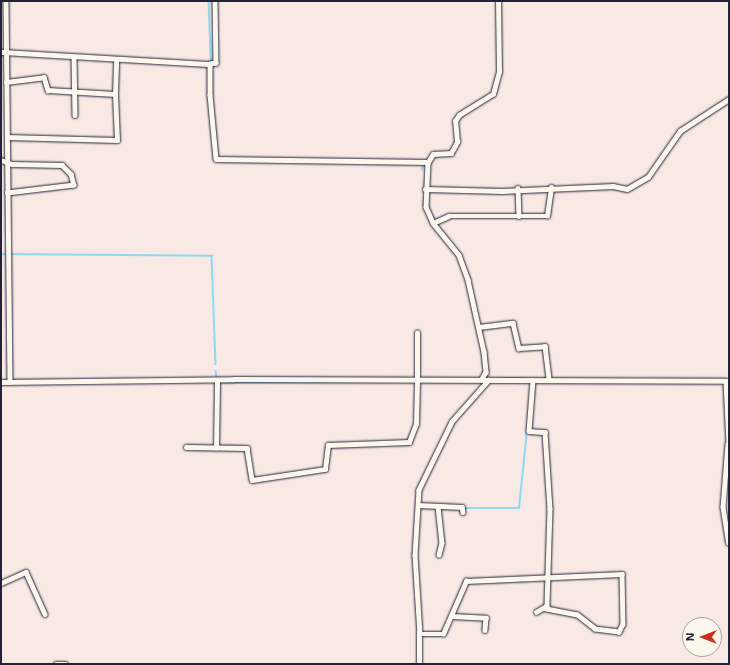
<!DOCTYPE html>
<style>
body{margin:0}
#map{position:relative;width:730px;height:665px;overflow:hidden;background:#f8e9e4;font-family:"Shantell Sans",sans-serif}
div>[style]{position:absolute}
.stream>*{height:1.5px;margin:-0.75px;padding:0 0.75px;transform-origin:0.75px;border-radius:0.75px;background:#90d9f1}
.roads{filter:drop-shadow(0 0 1px #22223b) drop-shadow(0 0 1px #22223b)}
.minor>*{height:4.5px;margin:-2.25px;padding:0 2.25px;transform-origin:2.25px;border-radius:2.25px;background:#fbf7ec}
span{translate:-50% -50%;white-space:nowrap;text-align:center;line-height:1.15;-webkit-text-stroke:4px #fbf7ec;paint-order:stroke}
.frame{position:absolute;inset:0;border:2px solid #22223b;pointer-events:none}
.north{position:absolute;left:682px;top:617px;width:40px;height:40px;box-sizing:border-box;background:#fbf7ec;border:1px solid #a4a2a5;border-radius:50%;rotate:270deg;font-size:11px;font-weight:700;line-height:16px;text-align:center;color:#22223b}
.north::after{content:'';display:block;margin:auto;width:14px;height:18px;background:#c8321e;clip-path:polygon(50% 0,100% 100%,50% 72%,0 100%)}
</style>
<div id="map">
<div class="stream">
<div style="left:209px;top:1px;width:79px;rotate:87.8deg"></div>
<div style="left:212px;top:92px;width:10px;rotate:84deg"></div>
<div style="left:215px;top:124px;width:20px;rotate:84deg"></div>
<div style="left:422px;top:170px;width:7px;rotate:-82deg"></div>
<div style="left:1px;top:254px;width:211px;rotate:0.5deg"></div>
<div style="left:212px;top:256px;width:108px;rotate:87.9deg"></div>
<div style="left:216px;top:371px;width:6px;rotate:81deg"></div>
<div style="left:505px;top:378px;width:20px"></div>
<div style="left:224px;top:383px;width:124px;rotate:-0.5deg"></div>
<div style="left:465px;top:508px;width:54px"></div>
<div style="left:519px;top:508px;width:77px;rotate:-84.1deg"></div>
<div style="left:442px;top:509px;width:13px"></div>
</div>
<div class="roads">
<div class="minor">
<div style="left:6px;top:1px;width:381px;rotate:89.4deg"></div>
<div style="left:215px;top:1px;width:62px;rotate:89.1deg"></div>
<div style="left:216px;top:63px;width:6px;rotate:171deg"></div>
<div style="left:210px;top:64px;width:31px;rotate:90deg"></div>
<div style="left:210px;top:95px;width:64px;rotate:84.6deg"></div>
<div style="left:216px;top:159px;width:212px;rotate:0.8deg"></div>
<div style="left:428px;top:162px;width:45px;rotate:92.5deg"></div>
<div style="left:426px;top:207px;width:17px;rotate:66deg"></div>
<div style="left:433px;top:223px;width:41px;rotate:50.9deg"></div>
<div style="left:459px;top:255px;width:27px;rotate:70deg"></div>
<div style="left:468px;top:280px;width:74px;rotate:77.5deg"></div>
<div style="left:484px;top:352px;width:20px;rotate:84deg"></div>
<div style="left:486px;top:372px;width:8px;rotate:120deg"></div>
<div style="left:1px;top:52px;width:209px;rotate:3.3deg"></div>
<div style="left:74px;top:57px;width:58px;rotate:89deg"></div>
<div style="left:6px;top:82px;width:38px;rotate:-7deg"></div>
<div style="left:44px;top:77px;width:14px;rotate:73deg"></div>
<div style="left:48px;top:90px;width:67px;rotate:3.4deg"></div>
<div style="left:115px;top:94px;width:34px;rotate:-88deg"></div>
<div style="left:7px;top:137px;width:110px;rotate:1.6deg"></div>
<div style="left:117px;top:140px;width:46px;rotate:-92.5deg"></div>
<div style="left:1px;top:160px;width:12px;rotate:20deg"></div>
<div style="left:12px;top:164px;width:50px;rotate:1.1deg"></div>
<div style="left:62px;top:165px;width:13px;rotate:45deg"></div>
<div style="left:71px;top:174px;width:11px;rotate:75deg"></div>
<div style="left:74px;top:185px;width:67px;rotate:173.2deg"></div>
<div style="left:428px;top:162px;width:9px;rotate:-58deg"></div>
<div style="left:433px;top:154px;width:18px;rotate:-3deg"></div>
<div style="left:451px;top:153px;width:13px;rotate:-61deg"></div>
<div style="left:457px;top:142px;width:21px;rotate:-95deg"></div>
<div style="left:455px;top:121px;width:7px;rotate:-56deg"></div>
<div style="left:459px;top:115px;width:40px;rotate:-32deg"></div>
<div style="left:493px;top:94px;width:23px;rotate:-75deg"></div>
<div style="left:499px;top:72px;width:71px;rotate:-90.8deg"></div>
<div style="left:518px;top:188px;width:28px;rotate:88deg"></div>
<div style="left:425px;top:189px;width:77px;rotate:1.5deg"></div>
<div style="left:502px;top:191px;width:111px;rotate:-2.6deg"></div>
<div style="left:613px;top:186px;width:14px;rotate:12deg"></div>
<div style="left:627px;top:189px;width:24px;rotate:-30deg"></div>
<div style="left:648px;top:177px;width:56px;rotate:-55.2deg"></div>
<div style="left:680px;top:131px;width:59px;rotate:-33.1deg"></div>
<div style="left:433px;top:223px;width:17px;rotate:-24deg"></div>
<div style="left:449px;top:216px;width:98px"></div>
<div style="left:547px;top:216px;width:29px;rotate:-82deg"></div>
<div style="left:479px;top:327px;width:34px;rotate:-7deg"></div>
<div style="left:513px;top:323px;width:26px;rotate:77deg"></div>
<div style="left:519px;top:348px;width:26px;rotate:-4deg"></div>
<div style="left:545px;top:346px;width:34px;rotate:83deg"></div>
<div style="left:417px;top:379px;width:46px;rotate:-90deg"></div>
<div style="left:489px;top:380px;width:56px;rotate:131.4deg"></div>
<div style="left:452px;top:422px;width:76px;rotate:115.9deg"></div>
<div style="left:419px;top:490px;width:65px;rotate:93.5deg"></div>
<div style="left:415px;top:555px;width:79px;rotate:86.4deg"></div>
<div style="left:420px;top:634px;width:23px"></div>
<div style="left:443px;top:634px;width:58px;rotate:-66.5deg"></div>
<div style="left:466px;top:581px;width:156px;rotate:-2.6deg"></div>
<div style="left:622px;top:574px;width:50px;rotate:88.9deg"></div>
<div style="left:623px;top:624px;width:9px;rotate:117deg"></div>
<div style="left:619px;top:632px;width:24px;rotate:-173deg"></div>
<div style="left:595px;top:629px;width:23px;rotate:-142deg"></div>
<div style="left:577px;top:615px;width:32px;rotate:-169deg"></div>
<div style="left:533px;top:380px;width:51px;rotate:94.5deg"></div>
<div style="left:529px;top:431px;width:16px;rotate:4deg"></div>
<div style="left:545px;top:432px;width:77px;rotate:86.3deg"></div>
<div style="left:550px;top:509px;width:97px;rotate:91.8deg"></div>
<div style="left:547px;top:606px;width:12px;rotate:149deg"></div>
<div style="left:1px;top:382px;width:233px;rotate:-0.7deg"></div>
<div style="left:234px;top:379px;width:492px;rotate:0.2deg"></div>
<div style="left:726px;top:381px;width:63px;rotate:87.3deg"></div>
<div style="left:728px;top:444px;width:63px;rotate:94.5deg"></div>
<div style="left:723px;top:507px;width:36px;rotate:81deg"></div>
<div style="left:186px;top:447px;width:61px;rotate:0.9deg"></div>
<div style="left:247px;top:448px;width:32px;rotate:81deg"></div>
<div style="left:252px;top:480px;width:74px;rotate:-8.6deg"></div>
<div style="left:325px;top:469px;width:24px;rotate:-83deg"></div>
<div style="left:328px;top:445px;width:81px;rotate:-2.1deg"></div>
<div style="left:409px;top:442px;width:19px;rotate:-69deg"></div>
<div style="left:416px;top:424px;width:42px;rotate:-88.6deg"></div>
<div style="left:216px;top:448px;width:67px;rotate:-89.1deg"></div>
<div style="left:418px;top:505px;width:44px;rotate:2.6deg"></div>
<div style="left:462px;top:507px;width:5px;rotate:79deg"></div>
<div style="left:438px;top:506px;width:37px;rotate:84deg"></div>
<div style="left:442px;top:543px;width:12px;rotate:104deg"></div>
<div style="left:1px;top:583px;width:27px;rotate:-24deg"></div>
<div style="left:26px;top:572px;width:46px;rotate:65.7deg"></div>
<div style="left:451px;top:616px;width:35px;rotate:3deg"></div>
<div style="left:486px;top:618px;width:12px;rotate:95deg"></div>
<div style="left:56px;top:664px;width:10px"></div>
<div style="left:419px;top:664px;width:32px;rotate:-90deg"></div>
</div>
</div>
<div class="frame"></div>
<div class="north">N</div>
</div>
